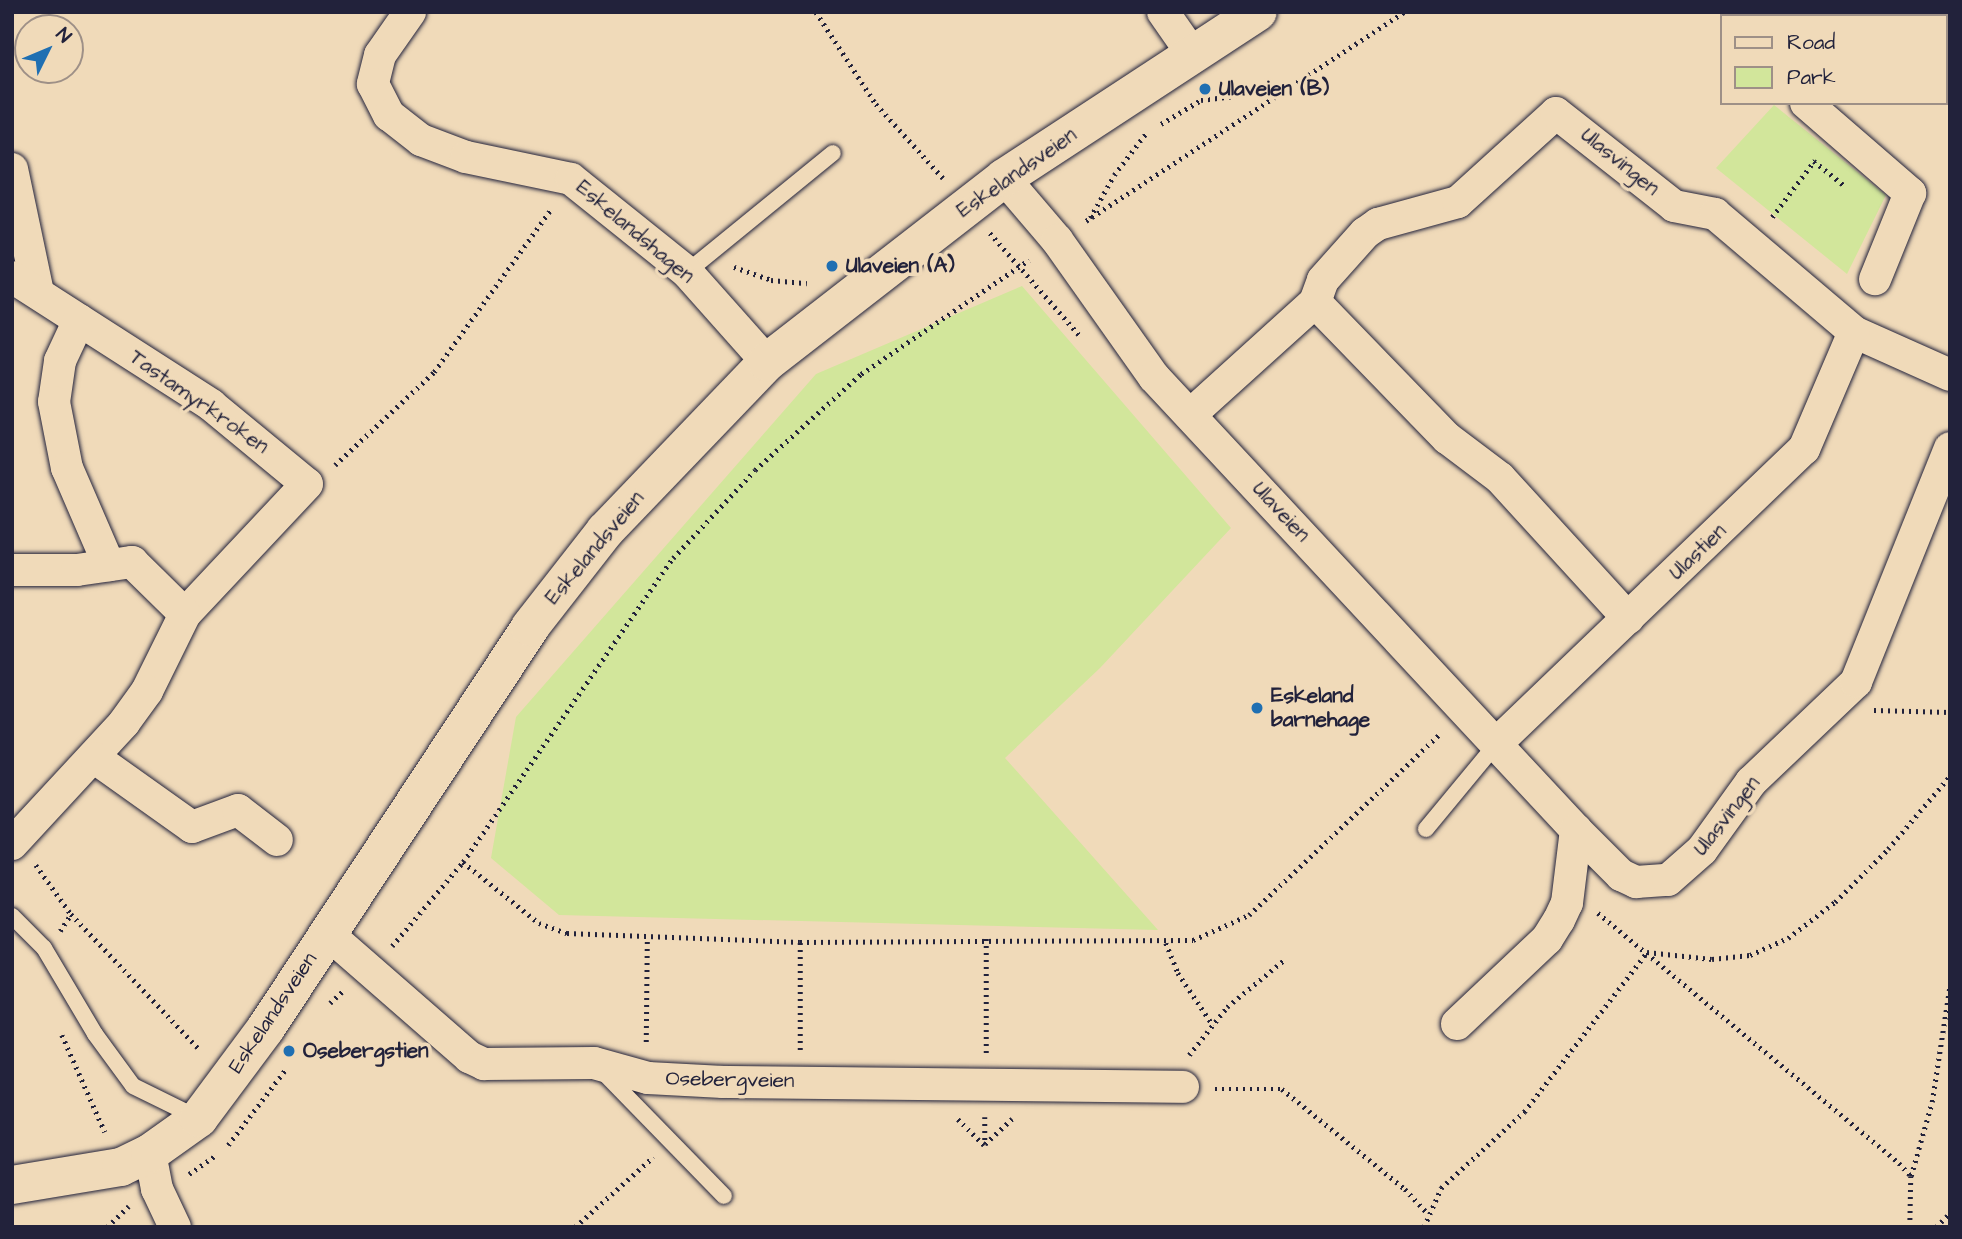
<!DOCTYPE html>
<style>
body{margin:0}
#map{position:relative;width:1962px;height:1239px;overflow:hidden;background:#f0dab9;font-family:"Architects Daughter",sans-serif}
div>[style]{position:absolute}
.green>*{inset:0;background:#d2e69b}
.path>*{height:4.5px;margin-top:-2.25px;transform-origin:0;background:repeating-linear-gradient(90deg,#22223b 0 2px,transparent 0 7px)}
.roads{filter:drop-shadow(0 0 2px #22223b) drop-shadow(0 0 2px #22223b)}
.service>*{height:16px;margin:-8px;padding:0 8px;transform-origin:8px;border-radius:8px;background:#f0dab9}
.minor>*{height:32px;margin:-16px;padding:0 16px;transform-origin:16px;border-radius:16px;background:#f0dab9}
.secondary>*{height:38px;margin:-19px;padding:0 19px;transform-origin:19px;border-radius:19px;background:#f0dab9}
.dots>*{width:19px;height:19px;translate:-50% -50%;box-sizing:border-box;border:4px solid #f0dab9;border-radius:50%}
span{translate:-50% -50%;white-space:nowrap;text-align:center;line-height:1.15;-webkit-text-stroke:7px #f0dab9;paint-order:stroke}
.poi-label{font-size:21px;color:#22223b;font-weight:700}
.left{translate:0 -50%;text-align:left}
.street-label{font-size:21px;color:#22223b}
.frame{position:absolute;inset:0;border:14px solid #22223b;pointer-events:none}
.legend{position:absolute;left:1720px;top:14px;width:228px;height:91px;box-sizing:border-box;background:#f0dab9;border:2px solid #9e9087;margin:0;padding:9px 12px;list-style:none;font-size:21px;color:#22223b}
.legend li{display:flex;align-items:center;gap:14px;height:35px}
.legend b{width:35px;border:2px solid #9e9087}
.north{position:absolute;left:14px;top:14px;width:70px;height:70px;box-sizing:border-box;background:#f0dab9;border:2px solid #9e9087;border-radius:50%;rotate:47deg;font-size:19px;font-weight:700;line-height:28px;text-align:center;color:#22223b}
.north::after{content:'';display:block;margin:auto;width:24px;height:32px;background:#1f6fb2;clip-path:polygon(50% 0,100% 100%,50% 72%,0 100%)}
</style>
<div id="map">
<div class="green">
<div style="clip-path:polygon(1774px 105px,1886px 195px,1847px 274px,1716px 168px)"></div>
<div style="clip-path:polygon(1022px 286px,1231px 528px,1100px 668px,1005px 758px,1158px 930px,559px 915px,491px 858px,516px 717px,816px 374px)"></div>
</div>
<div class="path">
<div style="left:816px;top:12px;width:110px;rotate:56.9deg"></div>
<div style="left:876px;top:104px;width:100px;rotate:47.8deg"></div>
<div style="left:1161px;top:124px;width:47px;rotate:-31deg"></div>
<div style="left:1201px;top:100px;width:84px;rotate:-6.9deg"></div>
<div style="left:1814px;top:161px;width:41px;rotate:39.1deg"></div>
<div style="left:1772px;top:217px;width:71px;rotate:-53deg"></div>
<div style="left:1090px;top:218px;width:49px;rotate:-60.8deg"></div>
<div style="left:1114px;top:175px;width:54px;rotate:-52.5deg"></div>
<div style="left:1086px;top:221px;width:381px;rotate:-33.3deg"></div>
<div style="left:990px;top:233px;width:138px;rotate:48.8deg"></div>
<div style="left:734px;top:267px;width:39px;rotate:19deg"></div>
<div style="left:771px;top:280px;width:36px;rotate:5deg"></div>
<div style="left:335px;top:465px;width:136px;rotate:-43.2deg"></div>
<div style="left:434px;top:372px;width:202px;rotate:-54.3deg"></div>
<div style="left:1874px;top:710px;width:76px;rotate:1.5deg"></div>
<div style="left:463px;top:862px;width:97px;rotate:38.8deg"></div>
<div style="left:539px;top:923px;width:30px;rotate:20deg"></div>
<div style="left:567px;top:933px;width:233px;rotate:2.2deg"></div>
<div style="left:800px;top:942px;width:393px;rotate:-0.3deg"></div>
<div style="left:1193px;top:940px;width:61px;rotate:-24.1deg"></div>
<div style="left:1249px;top:915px;width:265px;rotate:-43.5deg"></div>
<div style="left:36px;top:865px;width:60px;rotate:54.5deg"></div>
<div style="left:71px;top:914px;width:185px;rotate:46.5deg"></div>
<div style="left:1598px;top:913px;width:391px;rotate:39.7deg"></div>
<div style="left:1899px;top:1163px;width:18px;rotate:47deg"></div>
<div style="left:1911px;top:1176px;width:51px;rotate:91.1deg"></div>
<div style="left:60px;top:931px;width:20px;rotate:-57deg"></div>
<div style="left:1166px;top:943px;width:32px;rotate:68deg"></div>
<div style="left:1178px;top:973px;width:63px;rotate:56.1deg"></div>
<div style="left:392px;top:946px;width:110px;rotate:-49.8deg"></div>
<div style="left:463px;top:862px;width:369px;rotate:-55.4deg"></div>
<div style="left:673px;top:558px;width:120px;rotate:-47deg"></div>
<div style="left:755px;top:470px;width:143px;rotate:-42.2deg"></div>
<div style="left:861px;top:374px;width:203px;rotate:-34.2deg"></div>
<div style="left:330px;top:1003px;width:19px;rotate:-43deg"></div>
<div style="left:62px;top:1035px;width:106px;rotate:66.1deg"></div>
<div style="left:646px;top:1042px;width:104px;rotate:-89.4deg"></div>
<div style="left:800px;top:1050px;width:108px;rotate:-90deg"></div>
<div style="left:986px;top:1053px;width:115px;rotate:-90deg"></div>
<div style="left:1189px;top:1055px;width:61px;rotate:-51.6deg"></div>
<div style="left:1227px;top:1007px;width:74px;rotate:-39.5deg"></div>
<div style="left:1215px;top:1089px;width:67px"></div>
<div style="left:1282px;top:1089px;width:159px;rotate:39.1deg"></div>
<div style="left:1405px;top:1189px;width:33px;rotate:47deg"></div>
<div style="left:985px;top:1117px;width:28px;rotate:90deg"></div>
<div style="left:958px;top:1119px;width:37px;rotate:45deg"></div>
<div style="left:985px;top:1144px;width:37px;rotate:-43deg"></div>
<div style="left:228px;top:1145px;width:96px;rotate:-52.7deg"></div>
<div style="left:189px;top:1174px;width:33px;rotate:-35deg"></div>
<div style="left:1911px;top:1176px;width:77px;rotate:-74.2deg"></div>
<div style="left:1932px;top:1102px;width:119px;rotate:-81.3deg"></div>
<div style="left:107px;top:1227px;width:30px;rotate:-44deg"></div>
<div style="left:575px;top:1227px;width:105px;rotate:-41.9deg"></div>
<div style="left:1424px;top:1227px;width:43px;rotate:-66.4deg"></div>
<div style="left:1441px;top:1188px;width:113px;rotate:-42.5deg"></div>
<div style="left:1524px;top:1112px;width:202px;rotate:-52.4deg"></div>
<div style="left:1647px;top:952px;width:65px;rotate:6.1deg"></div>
<div style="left:1712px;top:959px;width:38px;rotate:-6deg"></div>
<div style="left:1750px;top:955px;width:42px;rotate:-24.1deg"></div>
<div style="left:1788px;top:938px;width:59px;rotate:-37.5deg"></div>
<div style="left:1835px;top:902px;width:75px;rotate:-45deg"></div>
<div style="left:1888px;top:849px;width:96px;rotate:-49.7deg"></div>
<div style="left:1936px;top:1227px;width:20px;rotate:-45deg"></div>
</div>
<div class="roads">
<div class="service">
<div style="left:687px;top:272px;width:188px;rotate:-39.2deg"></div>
<div style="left:1426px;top:829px;width:113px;rotate:-50.4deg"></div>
<div style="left:12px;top:916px;width:45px;rotate:45deg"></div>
<div style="left:44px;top:948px;width:100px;rotate:59.3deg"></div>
<div style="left:95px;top:1034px;width:64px;rotate:53.8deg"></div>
<div style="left:133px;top:1086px;width:70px;rotate:26.2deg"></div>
<div style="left:603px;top:1072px;width:173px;rotate:45.7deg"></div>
</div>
<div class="minor">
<div style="left:410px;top:12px;width:52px;rotate:124.9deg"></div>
<div style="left:380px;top:55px;width:30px;rotate:104deg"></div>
<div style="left:373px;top:84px;width:35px;rotate:63deg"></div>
<div style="left:389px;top:115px;width:41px;rotate:38deg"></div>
<div style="left:421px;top:140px;width:48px;rotate:20.7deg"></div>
<div style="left:466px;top:157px;width:107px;rotate:11.8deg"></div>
<div style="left:571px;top:179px;width:149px;rotate:38.7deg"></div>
<div style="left:687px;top:272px;width:120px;rotate:48.4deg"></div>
<div style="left:1163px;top:12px;width:52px;rotate:55.1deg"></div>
<div style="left:1799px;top:16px;width:4px;rotate:-63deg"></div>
<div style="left:1806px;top:103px;width:138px;rotate:40.9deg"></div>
<div style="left:1910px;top:193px;width:93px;rotate:112.1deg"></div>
<div style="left:12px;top:169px;width:126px;rotate:78.1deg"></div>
<div style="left:1004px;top:178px;width:82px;rotate:49.5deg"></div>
<div style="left:1057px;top:240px;width:168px;rotate:54.7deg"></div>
<div style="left:1154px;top:377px;width:619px;rotate:47.03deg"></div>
<div style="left:12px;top:277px;width:237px;rotate:32.7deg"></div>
<div style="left:211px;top:405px;width:124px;rotate:39.5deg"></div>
<div style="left:307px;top:484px;width:178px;rotate:133.2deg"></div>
<div style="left:185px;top:614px;width:86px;rotate:116.3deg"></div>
<div style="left:147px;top:691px;width:39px;rotate:126deg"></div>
<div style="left:124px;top:723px;width:165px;rotate:132.8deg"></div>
<div style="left:1315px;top:302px;width:190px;rotate:45.9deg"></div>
<div style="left:1447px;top:438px;width:66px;rotate:37deg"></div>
<div style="left:1500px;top:478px;width:190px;rotate:47.6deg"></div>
<div style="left:79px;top:320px;width:45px;rotate:114.9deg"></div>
<div style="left:60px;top:361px;width:41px;rotate:98.3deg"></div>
<div style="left:54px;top:402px;width:67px;rotate:78.9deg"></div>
<div style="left:67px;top:468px;width:106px;rotate:66.6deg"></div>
<div style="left:1190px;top:415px;width:169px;rotate:-42.1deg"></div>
<div style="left:1315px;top:302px;width:23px;rotate:-70deg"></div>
<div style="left:1323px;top:280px;width:63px;rotate:-48.2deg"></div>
<div style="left:1365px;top:233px;width:16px;rotate:-35deg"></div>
<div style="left:1378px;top:224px;width:83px;rotate:-15.4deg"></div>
<div style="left:1458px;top:202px;width:132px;rotate:-42.2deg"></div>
<div style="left:1556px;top:113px;width:150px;rotate:38.2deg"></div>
<div style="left:1674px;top:206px;width:42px;rotate:11deg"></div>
<div style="left:1715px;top:214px;width:182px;rotate:40.3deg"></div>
<div style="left:1854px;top:332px;width:105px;rotate:24.1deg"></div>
<div style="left:12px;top:570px;width:65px"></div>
<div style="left:77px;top:570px;width:56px;rotate:-8.3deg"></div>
<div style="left:132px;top:562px;width:74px;rotate:44.5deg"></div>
<div style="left:1498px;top:742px;width:424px;rotate:-43.8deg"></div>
<div style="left:1804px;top:449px;width:127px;rotate:-66.9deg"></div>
<div style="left:95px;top:758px;width:119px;rotate:35.4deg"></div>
<div style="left:192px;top:827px;width:49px;rotate:-20.3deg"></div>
<div style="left:238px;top:810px;width:49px;rotate:37.6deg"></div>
<div style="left:327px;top:933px;width:189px;rotate:41.1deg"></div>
<div style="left:469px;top:1057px;width:17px;rotate:25deg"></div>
<div style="left:484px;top:1064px;width:110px;rotate:-0.5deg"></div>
<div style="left:594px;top:1063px;width:56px;rotate:15.5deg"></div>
<div style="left:648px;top:1078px;width:75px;rotate:3.1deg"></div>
<div style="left:723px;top:1082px;width:460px;rotate:0.6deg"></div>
<div style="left:1457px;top:1024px;width:124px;rotate:-43.4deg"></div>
<div style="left:1547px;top:939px;width:22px;rotate:-58deg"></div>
<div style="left:1559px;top:920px;width:19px;rotate:-65deg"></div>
<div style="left:1567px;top:903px;width:74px;rotate:-83deg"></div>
<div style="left:1576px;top:830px;width:64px;rotate:45deg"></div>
<div style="left:1621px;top:875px;width:17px;rotate:25deg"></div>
<div style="left:1636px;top:882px;width:32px;rotate:-4deg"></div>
<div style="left:1668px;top:880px;width:45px;rotate:-41.4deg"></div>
<div style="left:1702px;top:850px;width:84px;rotate:-54.2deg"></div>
<div style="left:1751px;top:782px;width:145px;rotate:-43.6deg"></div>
<div style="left:1856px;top:682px;width:252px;rotate:-68.1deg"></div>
<div style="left:150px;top:1153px;width:37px;rotate:79deg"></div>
<div style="left:157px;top:1189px;width:42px;rotate:64.7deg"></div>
</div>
<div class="secondary">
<div style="left:12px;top:1185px;width:110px;rotate:-9.4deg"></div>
<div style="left:121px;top:1167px;width:32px;rotate:-26deg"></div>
<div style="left:150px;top:1153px;width:60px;rotate:-35.5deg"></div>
<div style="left:199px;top:1118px;width:112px;rotate:-53.3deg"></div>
<div style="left:266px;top:1028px;width:480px;rotate:-56.6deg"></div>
<div style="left:530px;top:627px;width:122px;rotate:-52deg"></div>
<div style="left:605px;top:531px;width:234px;rotate:-46.2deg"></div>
<div style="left:767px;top:362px;width:300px;rotate:-37.8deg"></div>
<div style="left:1004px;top:178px;width:303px;rotate:-33.2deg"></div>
</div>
</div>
<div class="dots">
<div style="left:1205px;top:89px;background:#1f6fb2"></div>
<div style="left:832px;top:266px;background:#1f6fb2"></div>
<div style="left:1257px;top:708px;background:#1f6fb2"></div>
<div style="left:289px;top:1051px;background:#1f6fb2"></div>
</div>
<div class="poi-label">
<span class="left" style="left:1219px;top:89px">Ulaveien (B)</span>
<span class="left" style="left:846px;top:266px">Ulaveien (A)</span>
<span class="left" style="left:1271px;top:708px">Eskeland<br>barnehage</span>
<span class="left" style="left:303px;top:1051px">Osebergstien</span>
</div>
<div class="street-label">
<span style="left:1620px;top:162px;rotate:39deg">Ulasvingen</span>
<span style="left:1017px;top:173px;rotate:-35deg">Eskelandsveien</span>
<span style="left:635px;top:232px;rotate:40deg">Eskelandshagen</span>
<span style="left:199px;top:402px;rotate:35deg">Tastamyrkroken</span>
<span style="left:1281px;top:512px;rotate:47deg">Ulaveien</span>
<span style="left:595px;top:548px;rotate:-50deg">Eskelandsveien</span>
<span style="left:1698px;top:552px;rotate:-44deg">Ulastien</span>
<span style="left:1727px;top:816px;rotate:-52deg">Ulasvingen</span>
<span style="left:273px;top:1013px;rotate:-56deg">Eskelandsveien</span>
<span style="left:730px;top:1080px;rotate:1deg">Osebergveien</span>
</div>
<div class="frame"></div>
<ul class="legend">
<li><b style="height:9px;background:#f0dab9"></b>Road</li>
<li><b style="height:19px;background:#d2e69b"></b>Park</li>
</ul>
<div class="north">N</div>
</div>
